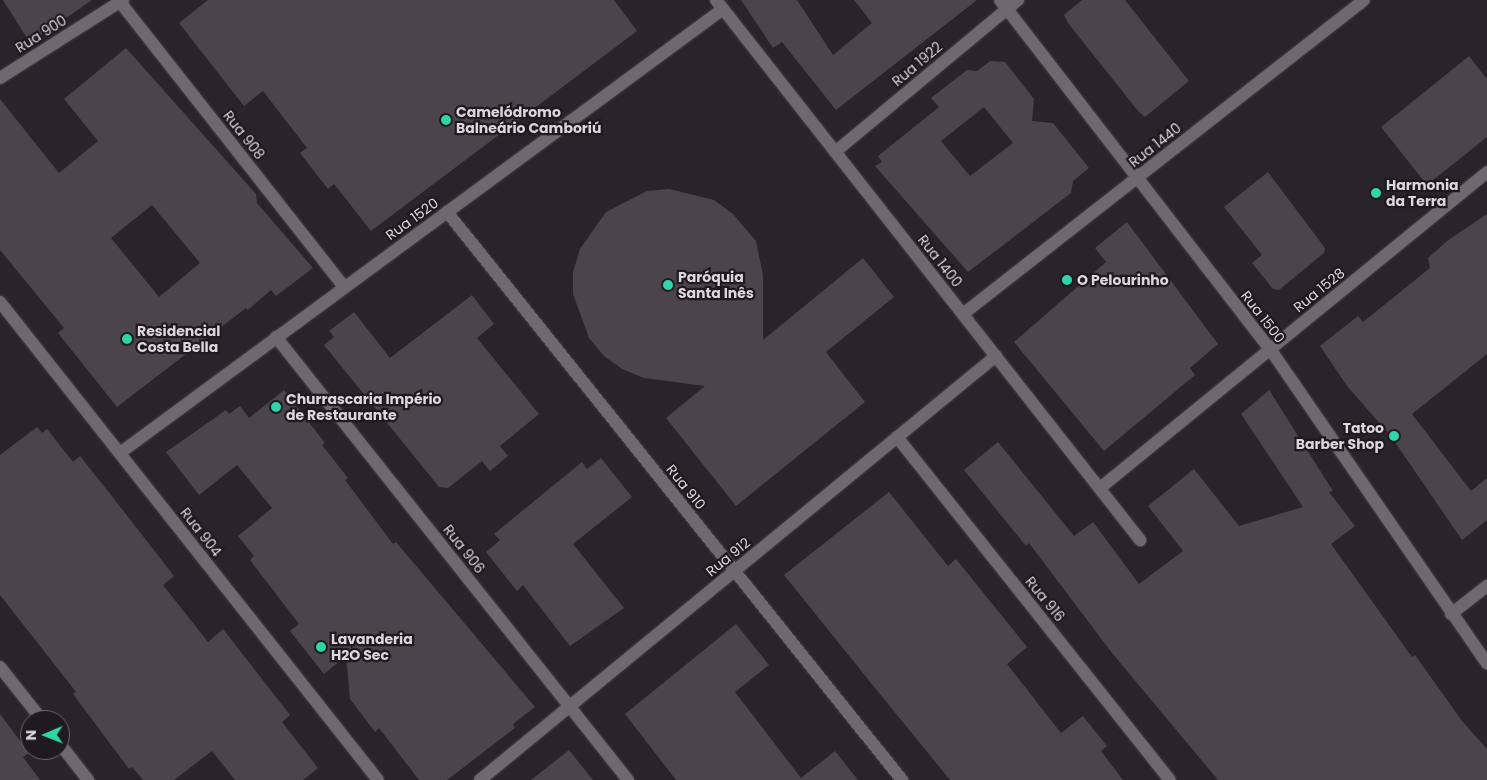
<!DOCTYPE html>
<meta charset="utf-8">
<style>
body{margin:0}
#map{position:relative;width:1487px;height:780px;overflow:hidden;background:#292429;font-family:Poppins,sans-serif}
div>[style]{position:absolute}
.building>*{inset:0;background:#4b454b}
.roads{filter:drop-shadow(0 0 1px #464246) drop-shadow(0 0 1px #464246)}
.minor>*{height:12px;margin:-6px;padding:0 6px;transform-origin:6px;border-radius:6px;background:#6f686f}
.dots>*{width:14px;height:14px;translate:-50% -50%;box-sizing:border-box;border:2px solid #1f1a1f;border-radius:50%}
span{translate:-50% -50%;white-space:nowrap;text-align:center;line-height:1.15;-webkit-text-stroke:4.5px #1f1a1f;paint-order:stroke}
.street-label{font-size:14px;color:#dbd7db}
.poi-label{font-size:14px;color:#dbd7db;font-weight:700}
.left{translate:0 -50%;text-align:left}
.right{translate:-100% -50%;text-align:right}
.north{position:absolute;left:20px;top:710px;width:50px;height:50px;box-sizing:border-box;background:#1f1a1f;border:1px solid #6a666a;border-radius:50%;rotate:269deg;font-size:14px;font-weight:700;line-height:20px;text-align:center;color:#dbd7db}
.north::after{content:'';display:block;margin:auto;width:18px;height:22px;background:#30d4a9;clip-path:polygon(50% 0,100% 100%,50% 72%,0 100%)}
</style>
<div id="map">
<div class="building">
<div style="clip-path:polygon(3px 0,92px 0,30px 43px)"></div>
<div style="clip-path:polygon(208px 0,614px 0,637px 31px,371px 231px,334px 184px,328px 189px,300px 153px,307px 148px,263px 91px,244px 106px,179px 23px)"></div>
<div style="clip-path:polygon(741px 0,797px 0,833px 55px,872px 23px,854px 0,977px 0,836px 110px,782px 42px,773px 48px)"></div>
<div style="clip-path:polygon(1082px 0,1125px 0,1189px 81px,1145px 117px,1138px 111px,1068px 23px,1064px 15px)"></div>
<div style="clip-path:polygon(evenodd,126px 48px,256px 194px,257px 203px,313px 268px,276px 296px,271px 290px,248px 310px,246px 308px,117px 407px,58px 333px,64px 328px,0 250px,0 99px,59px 173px,98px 141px,64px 99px,126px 48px,152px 205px,200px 263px,159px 297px,111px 238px,152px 205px)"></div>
<div style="clip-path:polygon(1469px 56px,1487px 79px,1487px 137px,1427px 185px,1381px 127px)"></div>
<div style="clip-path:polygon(evenodd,990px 61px,1005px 62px,1034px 99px,1032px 121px,1053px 123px,1089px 168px,1073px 181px,1071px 193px,968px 272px,875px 166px,882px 162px,878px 156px,939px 107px,931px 98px,967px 70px,977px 71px,990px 61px,984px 107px,1013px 143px,970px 176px,941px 141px,984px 107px)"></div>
<div style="clip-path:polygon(1268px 172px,1325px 248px,1324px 253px,1279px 290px,1273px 289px,1252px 263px,1262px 255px,1224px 207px)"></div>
<div style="clip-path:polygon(669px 189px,714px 200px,733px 214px,756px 241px,763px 275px,763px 340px,863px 258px,894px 297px,826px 352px,865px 402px,736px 506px,666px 418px,705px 386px,644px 378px,622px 369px,604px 356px,589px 338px,573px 294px,573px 272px,580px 249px,606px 212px,647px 191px)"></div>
<div style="clip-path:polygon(1487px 214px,1487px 354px,1412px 414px,1471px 491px,1487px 478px,1487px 520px,1462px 540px,1390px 435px,1347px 386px,1320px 346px,1358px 316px,1363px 322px,1430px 268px,1428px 258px,1447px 241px)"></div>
<div style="clip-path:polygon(1127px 222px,1218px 344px,1190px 368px,1195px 375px,1104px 451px,1014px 342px,1106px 262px,1095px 248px)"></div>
<div style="clip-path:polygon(472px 295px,494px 324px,477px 338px,539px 414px,500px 446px,508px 456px,490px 471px,482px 461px,448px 488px,439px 487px,324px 345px,334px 337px,329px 331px,354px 312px,390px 358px)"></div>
<div style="clip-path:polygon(284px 390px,325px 443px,322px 445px,348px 478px,345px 480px,393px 544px,396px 542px,535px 707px,513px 724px,515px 728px,447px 780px,419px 780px,379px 728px,375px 732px,350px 699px,346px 656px,324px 674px,290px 631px,299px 624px,250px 560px,254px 556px,238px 536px,272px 508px,237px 465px,199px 495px,166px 452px,226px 410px,229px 414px,240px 406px,249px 418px)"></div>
<div style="clip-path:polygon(1269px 390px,1333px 491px,1329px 492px,1355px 526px,1331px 544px,1412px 657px,1415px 655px,1462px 721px,1487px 749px,1487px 780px,1218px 780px,1112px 653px,1029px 543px,1026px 546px,964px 470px,998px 442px,1074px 536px,1093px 522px,1139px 584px,1183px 551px,1148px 506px,1194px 469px,1239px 526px,1303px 507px,1241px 414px)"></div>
<div style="clip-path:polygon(37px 427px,42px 433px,47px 429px,73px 462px,80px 456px,111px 495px,174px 576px,163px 585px,208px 642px,223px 629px,290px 715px,282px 722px,318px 768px,303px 780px,235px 780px,212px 751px,174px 780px,143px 780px,132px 767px,129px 769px,73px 694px,76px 692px,0 595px,0 455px)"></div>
<div style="clip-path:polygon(601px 458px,632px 497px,573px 544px,624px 608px,570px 646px,523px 585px,517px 591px,486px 552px,500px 540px,494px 534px,582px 462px,587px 469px)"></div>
<div style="clip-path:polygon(889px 492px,948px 566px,956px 559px,1027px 647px,1007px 664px,1061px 733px,1083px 716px,1107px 746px,1101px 751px,1123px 780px,950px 780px,871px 683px,784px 575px)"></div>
<div style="clip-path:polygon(736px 624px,769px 665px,735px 692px,801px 778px,835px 751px,858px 780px,676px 780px,625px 714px)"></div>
<div style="clip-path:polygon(0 714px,29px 753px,23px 757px,40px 780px,0 780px)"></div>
<div style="clip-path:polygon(569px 750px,593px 780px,531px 780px)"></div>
</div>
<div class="roads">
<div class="minor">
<div style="left:716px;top:0;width:687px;rotate:51.86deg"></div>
<div style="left:1000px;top:0;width:441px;rotate:52.3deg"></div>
<div style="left:1270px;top:349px;width:382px;rotate:55.4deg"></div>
<div style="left:120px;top:2px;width:362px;rotate:51.8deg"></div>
<div style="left:0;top:78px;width:146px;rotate:-32.4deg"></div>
<div style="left:835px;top:152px;width:238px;rotate:-39.7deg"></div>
<div style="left:447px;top:212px;width:728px;rotate:51.3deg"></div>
<div style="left:0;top:302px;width:609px;rotate:51.66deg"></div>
<div style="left:963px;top:314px;width:509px;rotate:-38.06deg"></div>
<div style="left:276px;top:337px;width:566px;rotate:51.53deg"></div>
<div style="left:897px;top:437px;width:438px;rotate:51.5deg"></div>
<div style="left:120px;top:453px;width:749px;rotate:-36.36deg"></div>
<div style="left:1100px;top:488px;width:500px;rotate:-39.2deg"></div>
<div style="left:1451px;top:614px;width:46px;rotate:-37.9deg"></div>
<div style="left:0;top:667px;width:68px;rotate:51.6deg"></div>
<div style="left:60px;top:744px;width:46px;rotate:52.1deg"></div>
<div style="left:480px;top:780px;width:668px;rotate:-39.41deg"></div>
</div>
</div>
<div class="dots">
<div style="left:446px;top:120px;background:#30d4a9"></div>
<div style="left:1376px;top:193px;background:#30d4a9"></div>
<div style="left:1067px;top:280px;background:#30d4a9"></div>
<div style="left:668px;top:285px;background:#30d4a9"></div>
<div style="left:127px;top:339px;background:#30d4a9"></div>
<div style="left:276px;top:407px;background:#30d4a9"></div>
<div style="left:1394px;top:436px;background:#30d4a9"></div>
<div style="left:321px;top:647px;background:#30d4a9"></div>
</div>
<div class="street-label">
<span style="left:41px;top:34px;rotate:-32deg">Rua 900</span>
<span style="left:917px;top:64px;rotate:-40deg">Rua 1922</span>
<span style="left:244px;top:135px;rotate:52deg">Rua 908</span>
<span style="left:1155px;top:145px;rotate:-38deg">Rua 1440</span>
<span style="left:412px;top:219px;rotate:-36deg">Rua 1520</span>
<span style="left:940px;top:261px;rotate:52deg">Rua 1400</span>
<span style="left:1319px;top:290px;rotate:-39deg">Rua 1528</span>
<span style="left:1263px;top:317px;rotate:52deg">Rua 1500</span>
<span style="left:686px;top:487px;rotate:51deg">Rua 910</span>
<span style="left:201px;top:532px;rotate:52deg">Rua 904</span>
<span style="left:464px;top:549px;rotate:52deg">Rua 906</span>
<span style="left:728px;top:557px;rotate:-39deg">Rua 912</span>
<span style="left:1045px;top:599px;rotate:51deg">Rua 916</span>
</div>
<div class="poi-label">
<span class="left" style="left:456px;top:120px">Camelódromo<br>Balneário Camboriú</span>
<span class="left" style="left:1386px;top:193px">Harmonia<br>da Terra</span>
<span class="left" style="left:678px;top:285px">Paróquia<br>Santa Inês</span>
<span class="left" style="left:1077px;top:280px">O Pelourinho</span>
<span class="left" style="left:137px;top:339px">Residencial<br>Costa Bella</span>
<span class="left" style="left:286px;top:407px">Churrascaria Império<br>de Restaurante</span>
<span class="right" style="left:1384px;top:436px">Tatoo<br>Barber Shop</span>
<span class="left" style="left:331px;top:647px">Lavanderia<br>H2O Sec</span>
</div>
<div class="north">N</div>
</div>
